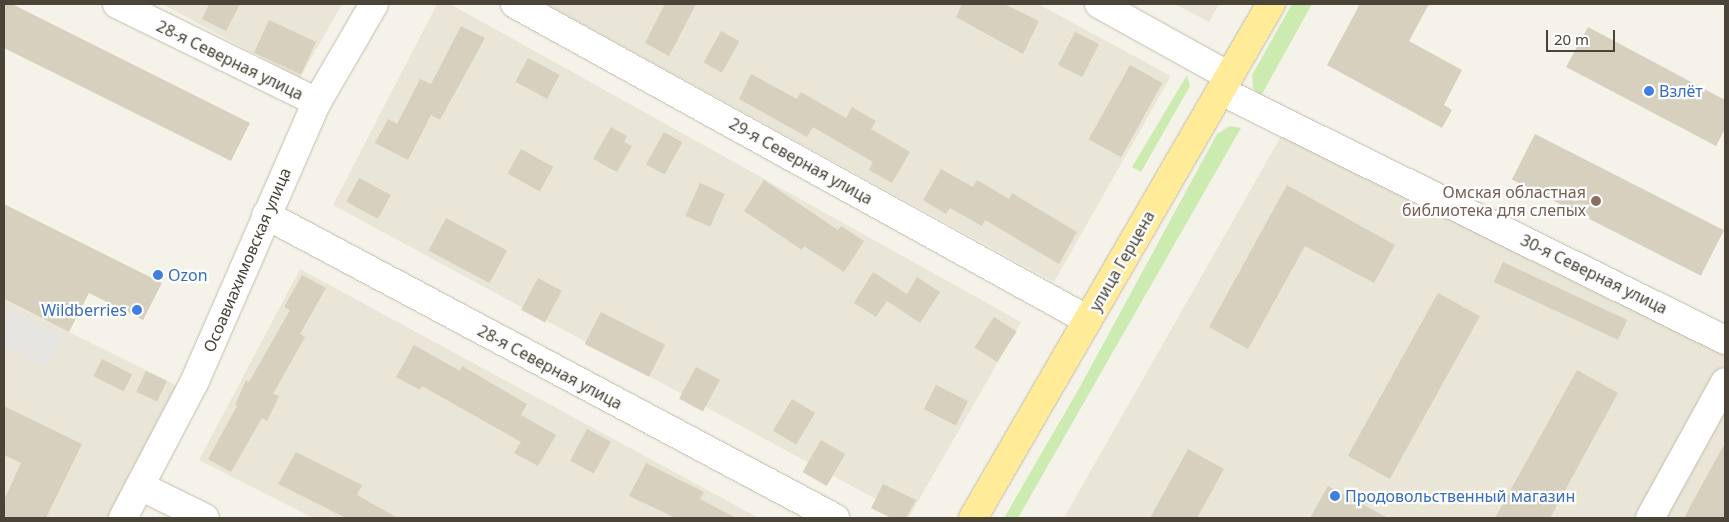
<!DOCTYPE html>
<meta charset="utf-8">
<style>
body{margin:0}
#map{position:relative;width:1729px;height:522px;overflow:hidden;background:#f5f3e9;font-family:"Noto Sans",sans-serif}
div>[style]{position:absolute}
.residential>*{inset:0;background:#e9e5d7}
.green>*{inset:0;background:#cbebb1}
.parking>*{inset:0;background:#e6e5e1}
.building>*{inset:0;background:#d7d0be;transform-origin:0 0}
.roads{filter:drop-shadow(0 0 1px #c1bcab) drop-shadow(0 0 1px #c1bcab)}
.minor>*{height:28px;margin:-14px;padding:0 14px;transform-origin:14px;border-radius:14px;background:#fff}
.major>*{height:28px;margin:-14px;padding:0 14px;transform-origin:14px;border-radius:14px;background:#ffeb98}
.dots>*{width:14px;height:14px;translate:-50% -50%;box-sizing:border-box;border:2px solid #fff;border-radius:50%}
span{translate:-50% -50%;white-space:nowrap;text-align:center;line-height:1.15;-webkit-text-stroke:4.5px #fff;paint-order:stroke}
.street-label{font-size:16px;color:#494437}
.shop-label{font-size:16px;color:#366cbe}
.left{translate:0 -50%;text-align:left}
.right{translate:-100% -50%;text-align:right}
.education-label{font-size:16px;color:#785e54}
.frame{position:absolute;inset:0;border:5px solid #494437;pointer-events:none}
.scale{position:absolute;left:1546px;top:30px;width:69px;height:22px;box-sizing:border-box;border:2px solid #494437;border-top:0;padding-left:6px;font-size:15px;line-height:18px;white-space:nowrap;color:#494437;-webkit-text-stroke:4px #fff;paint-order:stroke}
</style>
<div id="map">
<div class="residential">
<div style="clip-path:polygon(162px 4px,342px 4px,300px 78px)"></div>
<div style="clip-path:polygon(437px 4px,450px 4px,1021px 322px,909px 517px,333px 205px)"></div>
<div style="clip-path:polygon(546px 4px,1038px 4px,1171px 76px,1054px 282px)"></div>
<div style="clip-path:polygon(1175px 4px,1219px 4px,1209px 22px)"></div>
<div style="clip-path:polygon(1284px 131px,1725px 351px,1725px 518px,1064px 518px)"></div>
<div style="clip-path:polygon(300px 269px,759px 518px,313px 518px,199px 460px)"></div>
<div style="clip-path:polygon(4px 300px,178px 386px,109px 518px,4px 518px)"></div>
</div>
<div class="green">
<div style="clip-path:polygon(1292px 4px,1312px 4px,1261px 96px,1253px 88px,1252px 75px)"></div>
<div style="clip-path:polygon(1187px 75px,1190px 86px,1141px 172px,1132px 167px)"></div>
<div style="clip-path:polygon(1230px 126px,1241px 128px,1018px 518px,1004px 518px,1081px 385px,1217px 134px)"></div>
</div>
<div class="parking">
<div style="clip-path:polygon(4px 307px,62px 336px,46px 367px,4px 346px)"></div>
</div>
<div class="building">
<div style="clip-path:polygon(4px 4px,12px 4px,250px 123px,231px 161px,4px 48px)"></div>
<div style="clip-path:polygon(209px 4px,240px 4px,226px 31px,202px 19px)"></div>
<div style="clip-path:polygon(665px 4px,696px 4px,669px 56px,645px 43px)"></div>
<div style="clip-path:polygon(962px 4px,1004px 4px,1039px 21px,1023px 54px,956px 17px)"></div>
<div style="clip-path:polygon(1360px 4px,1429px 4px,1409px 41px,1462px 70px,1444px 105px,1452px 110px,1442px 128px,1327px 65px)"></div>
<div style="left:269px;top:20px;width:52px;height:36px;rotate:25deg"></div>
<div style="clip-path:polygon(461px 26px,485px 38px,440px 120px,431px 115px,408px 160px,375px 143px,388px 119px,397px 124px,420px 79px,431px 84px)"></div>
<div style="clip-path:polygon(1588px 27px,1725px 100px,1725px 129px,1716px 146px,1566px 67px)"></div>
<div style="left:721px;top:31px;width:21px;height:36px;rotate:29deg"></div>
<div style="left:1075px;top:32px;width:27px;height:37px;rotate:27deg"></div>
<div style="left:528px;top:58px;width:36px;height:27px;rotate:28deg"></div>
<div style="left:1130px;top:65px;width:37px;height:85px;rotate:29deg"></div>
<div style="clip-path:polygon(751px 74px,797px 99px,801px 92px,846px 118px,852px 107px,876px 121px,871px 129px,910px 152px,892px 183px,869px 170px,873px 162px,813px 127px,807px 137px,739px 99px)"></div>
<div style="clip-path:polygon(611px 127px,627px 136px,624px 142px,632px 146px,617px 172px,593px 159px)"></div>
<div style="left:664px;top:132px;width:21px;height:37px;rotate:29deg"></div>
<div style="left:1535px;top:134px;width:212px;height:51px;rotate:27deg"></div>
<div style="left:521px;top:149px;width:37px;height:28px;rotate:29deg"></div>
<div style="clip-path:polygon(941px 169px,973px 187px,977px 180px,1009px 199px,1012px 193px,1077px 232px,1059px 264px,985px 220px,982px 226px,950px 208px,946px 214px,923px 200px)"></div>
<div style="left:359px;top:178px;width:36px;height:27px;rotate:28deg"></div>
<div style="clip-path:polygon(764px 180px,838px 230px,841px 226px,864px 241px,844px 272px,804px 246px,802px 250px,744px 211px)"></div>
<div style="left:700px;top:183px;width:27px;height:36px;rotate:24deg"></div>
<div style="clip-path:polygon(1287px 185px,1395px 245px,1374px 283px,1305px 246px,1248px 349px,1209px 327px)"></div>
<div style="clip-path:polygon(4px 204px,162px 283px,143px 320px,89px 293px,69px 332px,4px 299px)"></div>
<div style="left:446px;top:218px;width:69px;height:37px;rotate:28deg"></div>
<div style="left:1503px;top:262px;width:137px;height:22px;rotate:25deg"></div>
<div style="clip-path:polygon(873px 272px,907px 294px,917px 277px,940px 292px,920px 323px,887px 301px,876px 317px,854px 303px)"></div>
<div style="clip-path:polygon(302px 275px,326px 288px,300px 334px,305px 337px,273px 394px,279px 396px,267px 421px,262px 418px,231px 472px,208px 459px,237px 406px,235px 405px,246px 380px,249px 382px,290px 310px,284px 307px)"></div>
<div style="left:538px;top:278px;width:27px;height:36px;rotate:28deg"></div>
<div style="left:1438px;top:293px;width:48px;height:186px;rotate:29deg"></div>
<div style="left:601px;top:312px;width:72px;height:36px;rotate:27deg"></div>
<div style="left:994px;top:317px;width:27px;height:36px;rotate:33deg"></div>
<div style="clip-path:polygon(414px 345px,460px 371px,462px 366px,527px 404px,521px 415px,556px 435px,538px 466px,514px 453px,521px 442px,422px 386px,420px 390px,396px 377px)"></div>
<div style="left:102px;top:359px;width:34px;height:19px;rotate:27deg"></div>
<div style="left:696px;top:367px;width:27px;height:36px;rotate:28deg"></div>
<div style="clip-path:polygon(1577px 370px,1618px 393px,1550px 518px,1495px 518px)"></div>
<div style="left:146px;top:371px;width:23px;height:23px;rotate:25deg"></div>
<div style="left:936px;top:385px;width:36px;height:27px;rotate:27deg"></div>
<div style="left:792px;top:399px;width:27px;height:37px;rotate:31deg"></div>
<div style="clip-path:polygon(4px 406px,82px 444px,46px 518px,4px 518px,4px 500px,21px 463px,4px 455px)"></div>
<div style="left:587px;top:429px;width:27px;height:36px;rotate:28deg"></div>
<div style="left:821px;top:440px;width:28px;height:37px;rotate:30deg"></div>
<div style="clip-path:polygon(1725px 443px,1725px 518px,1684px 518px,1704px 481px)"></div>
<div style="clip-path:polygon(1188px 449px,1224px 469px,1197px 518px,1150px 518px)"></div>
<div style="clip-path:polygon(296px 452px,362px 485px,357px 495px,398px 518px,346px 518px,278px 484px)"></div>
<div style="clip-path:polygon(646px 463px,704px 492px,700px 499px,736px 518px,676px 518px,629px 496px)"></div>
<div style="clip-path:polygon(883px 484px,916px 500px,906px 518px,891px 518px,871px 508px)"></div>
<div style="clip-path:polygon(1328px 486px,1388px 518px,1310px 518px)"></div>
</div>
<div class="roads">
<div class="minor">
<div style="left:117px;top:4px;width:223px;rotate:26.1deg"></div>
<div style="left:515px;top:4px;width:654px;rotate:28.88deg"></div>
<div style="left:1099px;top:4px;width:149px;rotate:29deg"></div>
<div style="left:1221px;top:91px;width:562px;rotate:26.29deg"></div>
<div style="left:266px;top:215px;width:645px;rotate:28.04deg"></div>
<div style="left:140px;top:486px;width:72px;rotate:26.2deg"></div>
<div style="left:123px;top:518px;width:153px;rotate:-62.3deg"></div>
<div style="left:194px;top:383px;width:307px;rotate:-66.4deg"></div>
<div style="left:317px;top:102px;width:113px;rotate:-59.8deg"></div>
<div style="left:1650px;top:518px;width:155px;rotate:-61.1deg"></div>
</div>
<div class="major">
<div style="left:973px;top:518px;width:594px;rotate:-59.9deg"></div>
</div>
</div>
<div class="dots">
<div style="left:1649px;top:91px;background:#3f7fe0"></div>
<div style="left:1596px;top:201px;background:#8d6e63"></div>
<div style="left:158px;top:275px;background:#3f7fe0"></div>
<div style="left:137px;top:310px;background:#3f7fe0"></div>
<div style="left:1335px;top:496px;background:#3f7fe0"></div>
</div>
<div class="street-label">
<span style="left:230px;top:60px;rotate:26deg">28-я Северная улица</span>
<span style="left:801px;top:161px;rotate:29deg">29-я Северная улица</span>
<span style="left:247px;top:260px;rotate:-67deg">Осоавиахимовская улица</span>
<span style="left:1122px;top:261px;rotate:-60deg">улица Герцена</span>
<span style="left:1594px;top:274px;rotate:26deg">30-я Северная улица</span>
<span style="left:550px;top:367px;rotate:28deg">28-я Северная улица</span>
</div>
<div class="shop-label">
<span class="left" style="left:1659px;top:91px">Взлёт</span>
<span class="left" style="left:168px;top:275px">Ozon</span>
<span class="right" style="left:127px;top:310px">Wildberries</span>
<span class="left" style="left:1345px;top:496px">Продовольственный магазин</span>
</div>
<div class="education-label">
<span class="right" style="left:1586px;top:201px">Омская областная<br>библиотека для слепых</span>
</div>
<div class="frame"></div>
<div class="scale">20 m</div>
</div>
